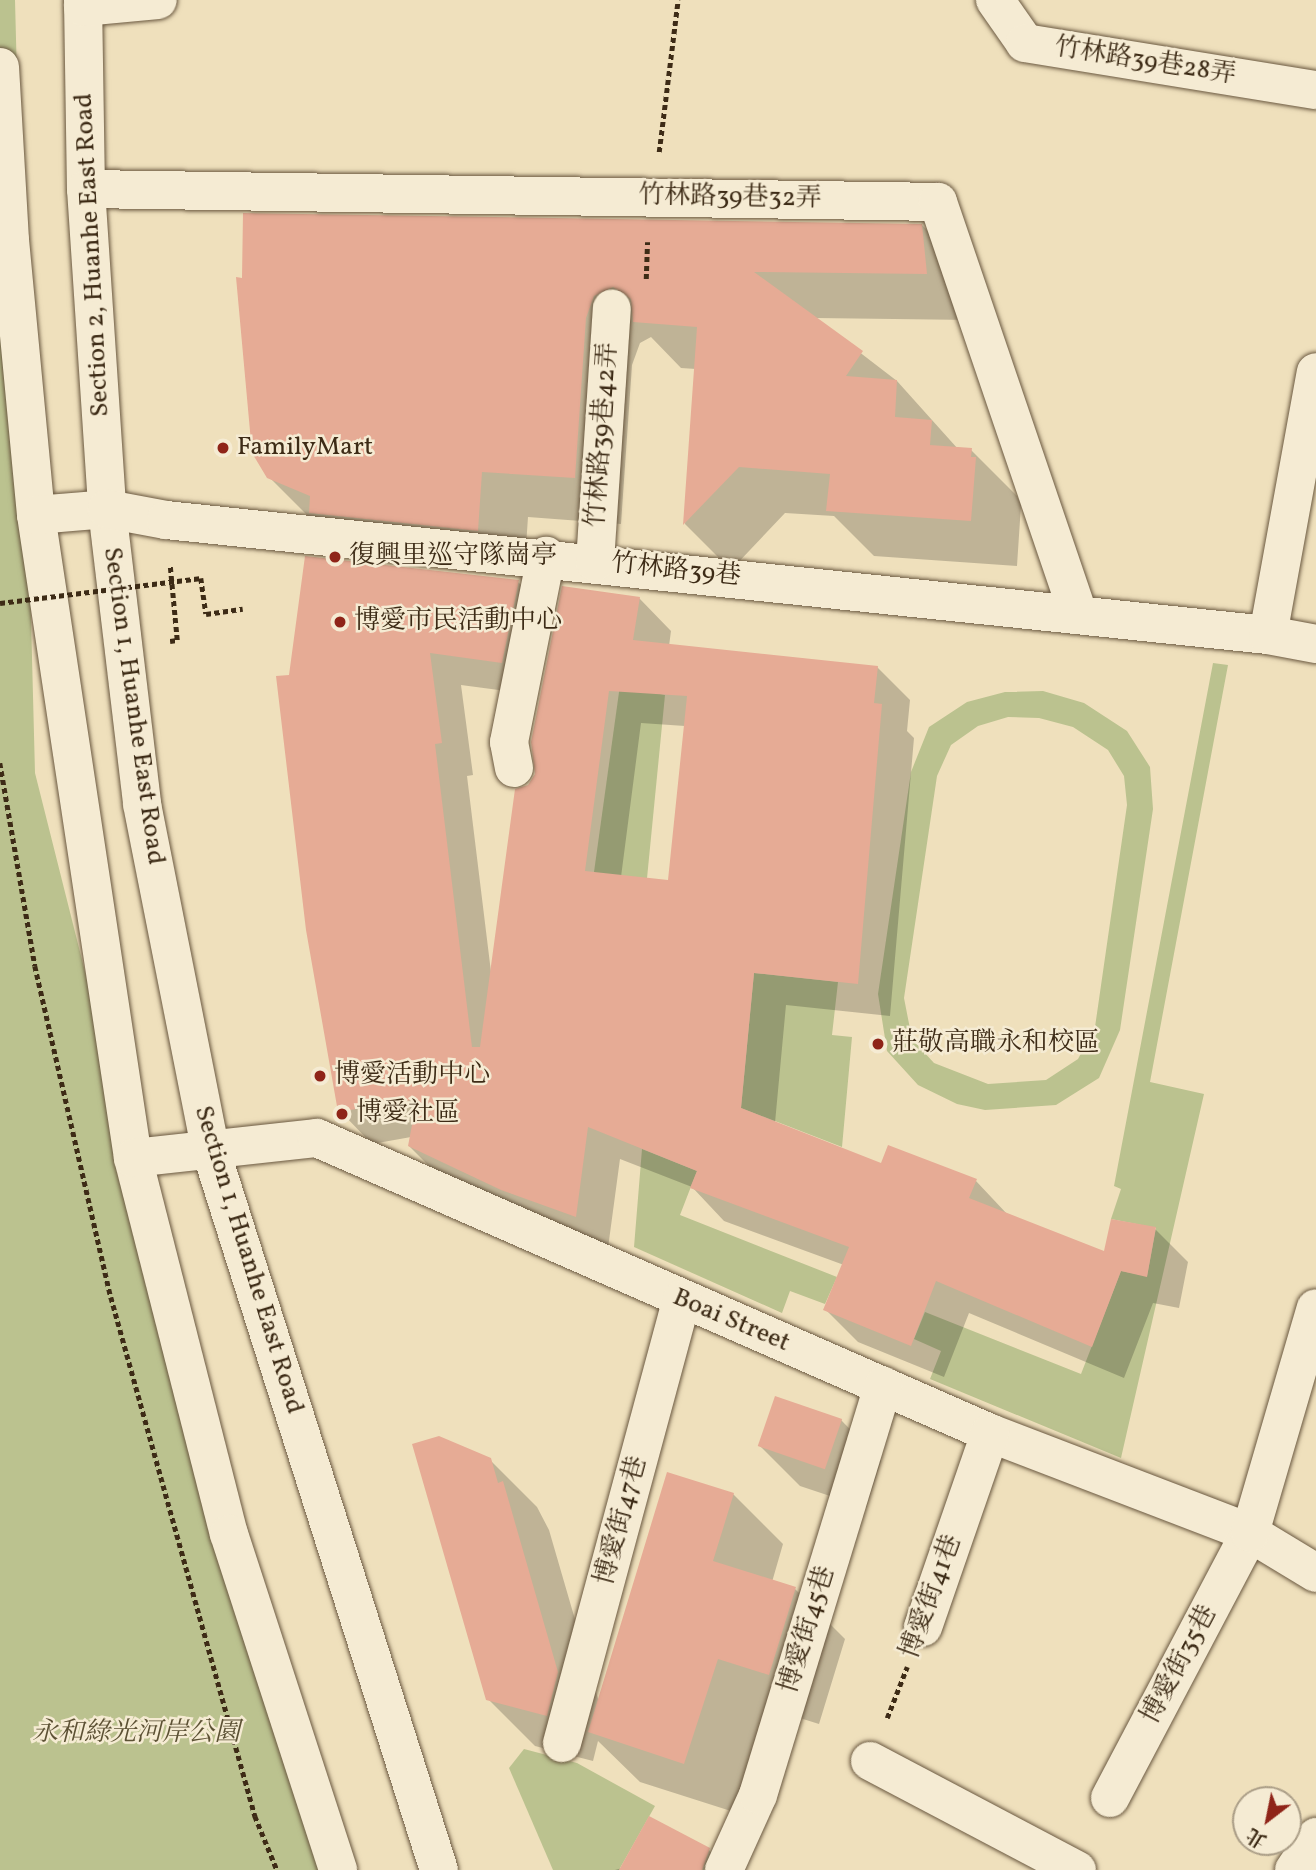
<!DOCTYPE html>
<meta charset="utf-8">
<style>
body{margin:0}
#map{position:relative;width:1316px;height:1870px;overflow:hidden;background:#efe0bc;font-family:Vollkorn,"Noto Serif TC",serif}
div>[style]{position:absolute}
.green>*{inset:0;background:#bbc28f}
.shadow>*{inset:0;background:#0003}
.building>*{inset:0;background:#e6ab95;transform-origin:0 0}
.path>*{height:4.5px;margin-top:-2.25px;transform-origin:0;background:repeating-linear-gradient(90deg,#3d2b16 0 5px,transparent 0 8.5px)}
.roads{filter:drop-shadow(0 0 2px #6a5840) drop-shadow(0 0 2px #6a5840)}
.minor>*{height:38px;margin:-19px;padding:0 19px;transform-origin:19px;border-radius:19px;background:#f5ebd3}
.path-bridge>*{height:4.5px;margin-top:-2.25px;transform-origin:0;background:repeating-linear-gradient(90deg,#3d2b16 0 5px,transparent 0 8.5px)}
.dots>*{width:19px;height:19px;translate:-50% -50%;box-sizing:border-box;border:4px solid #f5ebd3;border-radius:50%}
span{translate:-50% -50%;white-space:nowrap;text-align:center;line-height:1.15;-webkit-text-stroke:5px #f5ebd3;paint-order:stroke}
.street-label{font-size:26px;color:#3d2b16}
.poi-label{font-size:26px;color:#3d2b16}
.left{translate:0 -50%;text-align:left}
.park-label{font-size:26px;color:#5c5134;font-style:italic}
.north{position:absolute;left:1232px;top:1786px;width:70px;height:70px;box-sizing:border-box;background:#f5ebd3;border:2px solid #ab9e87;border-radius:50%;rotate:212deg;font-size:19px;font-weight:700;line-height:28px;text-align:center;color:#3d2b16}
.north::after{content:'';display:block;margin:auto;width:24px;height:32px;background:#8f2418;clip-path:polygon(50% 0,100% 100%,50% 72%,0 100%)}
</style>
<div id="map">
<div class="green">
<div style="clip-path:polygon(0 0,15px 0,35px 773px,279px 1743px,336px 1870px,0 1870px)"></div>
<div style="clip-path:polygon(1213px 663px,1228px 665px,1150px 1082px,1204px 1094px,1121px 1458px,930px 1379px,941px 1351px,914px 1339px,925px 1312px,1081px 1374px,1121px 1271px,1147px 1276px,1156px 1228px,1111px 1219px,1121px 1189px,1114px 1186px)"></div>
<div style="clip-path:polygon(620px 685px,665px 695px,643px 919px,594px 872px)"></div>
<div style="clip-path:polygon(evenodd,1043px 691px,1084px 703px,1127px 731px,1150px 767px,1153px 809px,1120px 1030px,1099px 1078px,1056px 1105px,985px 1110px,957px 1104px,918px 1085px,887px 1051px,878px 994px,911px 772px,929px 727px,967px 702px,1005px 692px,1043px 691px,1008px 717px,1039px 718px,1073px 727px,1108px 750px,1124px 776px,1127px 805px,1095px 1027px,1078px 1059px,1046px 1080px,988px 1084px,934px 1063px,912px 1039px,904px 998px,937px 776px,951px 745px,978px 726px,1008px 717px)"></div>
<div style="clip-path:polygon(754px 973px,838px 982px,832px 1035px,852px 1037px,842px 1147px,741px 1108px)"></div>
<div style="clip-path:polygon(642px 1149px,697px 1171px,680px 1215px,837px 1277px,825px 1304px,790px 1291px,782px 1313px,634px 1247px)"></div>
<div style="clip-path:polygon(524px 1749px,577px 1763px,655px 1806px,619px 1870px,553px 1870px,509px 1768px)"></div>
</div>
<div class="shadow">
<div style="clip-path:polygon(922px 225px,968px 272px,972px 320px,815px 318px,897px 381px,958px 449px,971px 450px,1017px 496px,1021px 505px,1017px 566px,874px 556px,834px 516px,785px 513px,731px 570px,685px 524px,696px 369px,681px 368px,651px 337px,640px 343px,632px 365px,621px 524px,528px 517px,524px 576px,316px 524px,269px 477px,238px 279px)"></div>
<div style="clip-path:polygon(evenodd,518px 582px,551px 615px,535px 695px,461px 685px,473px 775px,467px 776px,491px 972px,639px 598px,671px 631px,669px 646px,877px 667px,910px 700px,907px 731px,914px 738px,890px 1016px,786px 1005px,775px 1123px,882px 1165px,976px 1181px,1008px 1215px,1105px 1254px,1155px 1229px,1188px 1262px,1179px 1308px,1153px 1303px,1124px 1378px,969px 1313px,944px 1377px,858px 1342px,825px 1309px,844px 1265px,724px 1221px,692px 1187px,620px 1159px,608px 1248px,442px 1179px,409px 1146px,411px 1137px,372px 1144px,340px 1111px,291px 676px,518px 582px,641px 723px,685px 726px,670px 882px,621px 877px,641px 723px)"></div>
<div style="clip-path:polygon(841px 1420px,881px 1461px,866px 1508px,800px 1486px,760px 1446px)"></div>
<div style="clip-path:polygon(490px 1460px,537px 1507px,549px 1530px,599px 1702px,733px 1494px,783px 1544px,772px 1582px,795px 1589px,845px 1639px,819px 1724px,768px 1708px,734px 1812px,640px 1782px,598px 1741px,593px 1761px,535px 1746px,488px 1699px)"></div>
<div style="clip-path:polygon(709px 1850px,729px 1870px,615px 1870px,622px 1868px)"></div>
</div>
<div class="building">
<div style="clip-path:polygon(243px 213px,922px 224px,927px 274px,754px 272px,863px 351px,846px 376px,897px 380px,895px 417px,932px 420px,930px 445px,972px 448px,971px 457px,976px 457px,971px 521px,826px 511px,830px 474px,739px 467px,683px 525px,697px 327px,633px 322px,631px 299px,613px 287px,594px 296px,586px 318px,575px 478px,482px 472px,478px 531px,309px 513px,310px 496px,267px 478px,252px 453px,236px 277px,242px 278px)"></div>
<div style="clip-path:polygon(evenodd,305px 556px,519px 580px,502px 663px,430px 653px,442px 743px,435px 744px,472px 1047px,480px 1047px,515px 789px,528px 785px,535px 774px,531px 742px,562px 586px,640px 597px,633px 640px,878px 666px,874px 703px,882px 704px,858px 984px,754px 973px,741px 1108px,881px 1163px,888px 1145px,977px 1179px,969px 1198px,1104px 1251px,1111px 1219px,1156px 1227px,1147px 1277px,1121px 1271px,1092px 1347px,936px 1281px,911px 1346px,823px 1310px,849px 1247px,690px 1188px,697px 1171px,588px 1127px,576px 1217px,501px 1190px,408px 1146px,417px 1099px,338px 1112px,306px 930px,276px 676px,289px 675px,305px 556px,609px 691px,687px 696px,668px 880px,585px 871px,609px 691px)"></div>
<div style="left:775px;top:1396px;width:71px;height:53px;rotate:19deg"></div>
<div style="clip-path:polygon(439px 1436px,491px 1458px,498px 1483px,503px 1481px,558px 1672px,547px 1716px,486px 1700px,412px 1444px)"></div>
<div style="clip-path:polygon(667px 1472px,734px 1493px,713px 1561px,796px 1587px,769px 1675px,718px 1659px,684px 1764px,588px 1732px)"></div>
<div style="clip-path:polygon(649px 1816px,710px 1848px,702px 1870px,619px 1870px)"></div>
</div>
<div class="path">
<div style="left:659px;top:152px;width:153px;rotate:-82.9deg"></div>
<div style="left:646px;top:279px;width:37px;rotate:-88deg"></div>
<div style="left:206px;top:614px;width:37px;rotate:-8deg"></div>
<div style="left:170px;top:641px;width:7px;rotate:-8deg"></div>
<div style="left:177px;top:640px;width:74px;rotate:-95.4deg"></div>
<div style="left:0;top:763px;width:206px;rotate:80.2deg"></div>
<div style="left:35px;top:966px;width:340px;rotate:77.1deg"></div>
<div style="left:111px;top:1297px;width:539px;rotate:74.49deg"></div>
<div style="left:255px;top:1816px;width:58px;rotate:67.8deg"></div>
<div style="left:887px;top:1718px;width:55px;rotate:-68.6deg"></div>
</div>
<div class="roads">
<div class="minor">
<div style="left:83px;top:0;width:189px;rotate:89.1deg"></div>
<div style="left:86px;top:189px;width:321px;rotate:86.2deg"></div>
<div style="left:107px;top:509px;width:297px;rotate:83.2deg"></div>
<div style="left:142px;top:804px;width:354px;rotate:78.8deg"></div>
<div style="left:211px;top:1151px;width:754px;rotate:72.41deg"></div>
<div style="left:995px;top:0;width:52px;rotate:55.1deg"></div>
<div style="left:1025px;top:43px;width:295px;rotate:9.2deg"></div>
<div style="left:83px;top:7px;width:75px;rotate:-5.3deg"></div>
<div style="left:0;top:67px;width:173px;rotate:86.7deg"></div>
<div style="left:10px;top:240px;width:276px;rotate:84.6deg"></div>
<div style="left:36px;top:515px;width:650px;rotate:81.42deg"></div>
<div style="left:133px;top:1158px;width:388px;rotate:75.7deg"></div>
<div style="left:229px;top:1534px;width:353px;rotate:72deg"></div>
<div style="left:86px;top:189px;width:852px;rotate:0.87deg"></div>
<div style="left:938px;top:202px;width:435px;rotate:71.2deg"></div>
<div style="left:36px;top:515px;width:71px;rotate:-4.8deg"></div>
<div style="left:107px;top:509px;width:60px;rotate:10.6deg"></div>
<div style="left:166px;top:520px;width:1108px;rotate:5.96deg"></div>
<div style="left:1268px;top:635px;width:49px;rotate:10.6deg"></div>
<div style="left:595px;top:562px;width:254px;rotate:-86.2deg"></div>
<div style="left:1268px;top:635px;width:267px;rotate:-79.7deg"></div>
<div style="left:514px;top:768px;width:26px;rotate:-101deg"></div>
<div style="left:509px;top:742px;width:190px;rotate:-78.7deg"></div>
<div style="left:133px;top:1158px;width:185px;rotate:-6.2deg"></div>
<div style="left:317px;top:1138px;width:735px;rotate:23.67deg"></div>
<div style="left:990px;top:1433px;width:279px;rotate:21deg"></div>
<div style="left:1250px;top:1533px;width:77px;rotate:31.2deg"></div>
<div style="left:923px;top:1627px;width:205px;rotate:-70.9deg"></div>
<div style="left:562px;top:1743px;width:460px;rotate:-74.9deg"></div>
<div style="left:870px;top:1761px;width:234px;rotate:27.8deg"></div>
<div style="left:1110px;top:1798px;width:300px;rotate:-62.2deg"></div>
<div style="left:1250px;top:1533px;width:234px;rotate:-73.7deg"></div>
<div style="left:724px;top:1870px;width:82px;rotate:-65.6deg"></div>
<div style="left:758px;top:1795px;width:428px;rotate:-73deg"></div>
<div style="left:1294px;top:1870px;width:40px;rotate:-56deg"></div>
</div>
</div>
<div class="path-bridge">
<div style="left:0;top:603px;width:203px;rotate:-7.1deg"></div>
<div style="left:201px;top:578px;width:36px;rotate:82deg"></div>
</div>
<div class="dots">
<div style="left:223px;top:448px;background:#8f2418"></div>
<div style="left:335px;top:557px;background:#8f2418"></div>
<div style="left:340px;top:622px;background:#8f2418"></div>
<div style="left:878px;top:1044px;background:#8f2418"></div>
<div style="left:320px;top:1076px;background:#8f2418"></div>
<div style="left:342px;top:1114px;background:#8f2418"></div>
</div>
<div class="street-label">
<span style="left:1145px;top:62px;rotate:9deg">竹林路39巷28弄</span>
<span style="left:730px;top:198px;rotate:1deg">竹林路39巷32弄</span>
<span style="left:93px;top:255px;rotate:-93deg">Section 2, Huanhe East Road</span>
<span style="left:603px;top:435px;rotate:-86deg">竹林路39巷42弄</span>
<span style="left:676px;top:571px;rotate:6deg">竹林路39巷</span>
<span style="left:133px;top:706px;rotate:82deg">Section 1, Huanhe East Road</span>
<span style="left:248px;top:1260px;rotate:73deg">Section 1, Huanhe East Road</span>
<span style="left:731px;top:1321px;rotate:23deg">Boai Street</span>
<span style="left:622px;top:1521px;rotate:-75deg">博愛街47巷</span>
<span style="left:932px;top:1597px;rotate:-70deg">博愛街41巷</span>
<span style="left:808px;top:1630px;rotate:-73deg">博愛街45巷</span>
<span style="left:1180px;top:1665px;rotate:-62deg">博愛街35巷</span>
</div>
<div class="poi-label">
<span class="left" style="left:237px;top:448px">FamilyMart</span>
<span class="left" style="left:349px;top:557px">復興里巡守隊崗亭</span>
<span class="left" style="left:354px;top:622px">博愛市民活動中心</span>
<span class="left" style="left:892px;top:1044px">莊敬高職永和校區</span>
<span class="left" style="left:334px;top:1076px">博愛活動中心</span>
<span class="left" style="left:356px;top:1114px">博愛社區</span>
</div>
<div class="park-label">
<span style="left:136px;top:1734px">永和綠光河岸公園</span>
</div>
<div class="north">北</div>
</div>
